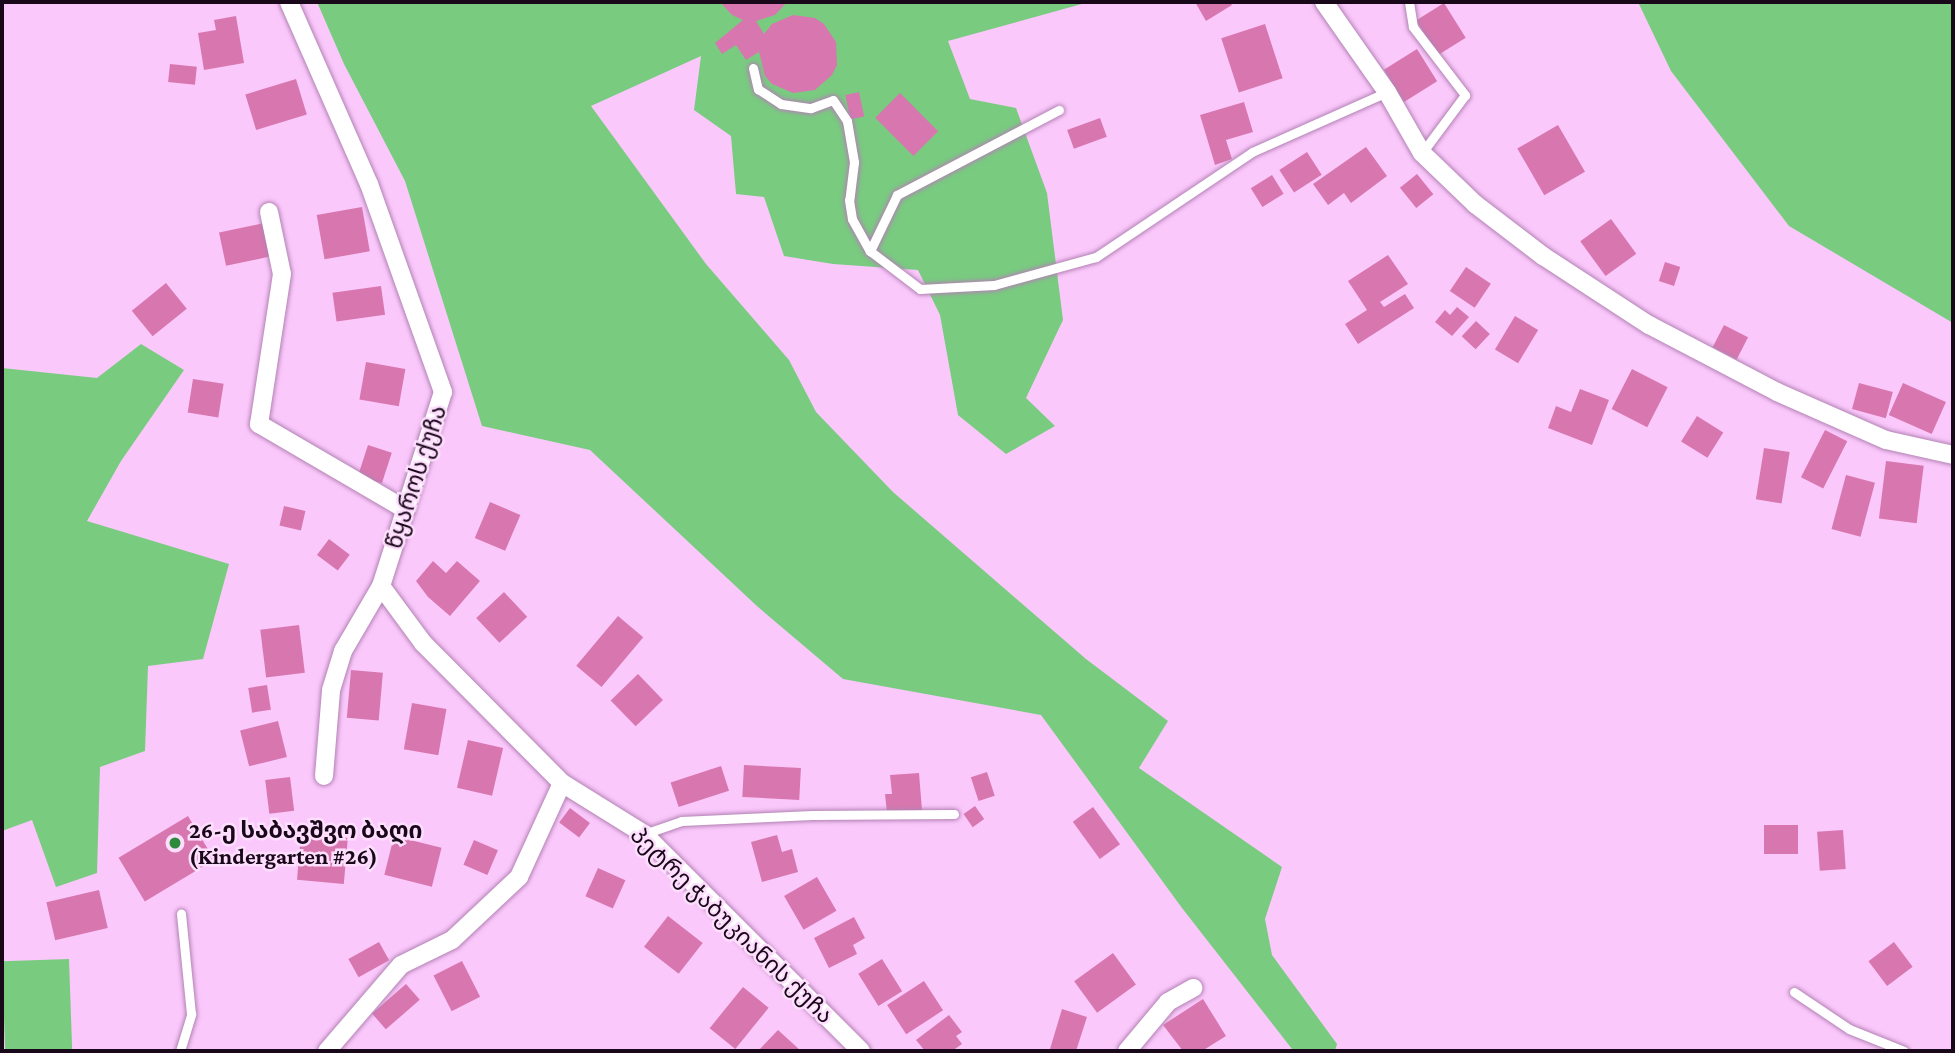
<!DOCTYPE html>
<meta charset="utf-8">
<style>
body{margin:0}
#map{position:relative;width:1955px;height:1053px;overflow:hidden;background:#fbc8fc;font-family:"Crimson Pro","Noto Sans Georgian",serif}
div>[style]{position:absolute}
.green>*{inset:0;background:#79cb80;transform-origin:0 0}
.building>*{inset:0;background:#d877af;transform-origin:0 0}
.roads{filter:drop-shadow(0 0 2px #b282b3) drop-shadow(0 0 2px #b282b3)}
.lane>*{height:9px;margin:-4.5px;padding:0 4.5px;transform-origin:4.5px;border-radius:4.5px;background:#fff}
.street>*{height:18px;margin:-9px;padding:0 9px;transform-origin:9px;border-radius:9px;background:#fff}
.dots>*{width:19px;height:19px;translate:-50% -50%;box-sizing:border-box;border:4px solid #fddefd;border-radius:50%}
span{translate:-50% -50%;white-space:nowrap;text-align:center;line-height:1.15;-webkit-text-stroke:5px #fddefd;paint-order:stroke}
.street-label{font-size:23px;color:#190819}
.poi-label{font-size:23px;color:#190819;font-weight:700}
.left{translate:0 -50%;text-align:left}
.frame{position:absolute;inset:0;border:4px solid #190819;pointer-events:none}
</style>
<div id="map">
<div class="green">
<div style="clip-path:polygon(317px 2px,1089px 2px,948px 41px,970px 99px,1016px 108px,1047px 193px,1063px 320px,1026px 398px,1055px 426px,1006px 454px,958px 415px,940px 315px,918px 270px,833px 264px,784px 256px,764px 197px,736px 194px,731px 136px,694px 110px,701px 56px,591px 106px,706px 264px,789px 360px,816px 412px,893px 492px,1086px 659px,1168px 721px,1139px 768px,1282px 867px,1265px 919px,1272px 955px,1337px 1044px,1335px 1051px,1290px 1051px,1292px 1049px,1182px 908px,1041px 715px,843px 679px,758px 607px,590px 450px,482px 426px,405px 181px,344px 64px)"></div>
<div style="clip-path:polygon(1638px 2px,1953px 2px,1953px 323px,1789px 226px,1671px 71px)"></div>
<div style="clip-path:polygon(141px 344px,184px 370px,121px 461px,87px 521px,229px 564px,203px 659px,148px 666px,145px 751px,100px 767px,97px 873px,56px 887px,32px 820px,2px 831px,2px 368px,97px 378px)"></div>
<div style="left:69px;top:959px;width:92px;height:67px;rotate:88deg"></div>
</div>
<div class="building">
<div style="clip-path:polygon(720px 2px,787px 2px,775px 15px,756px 21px,764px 34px,772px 24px,793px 15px,815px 18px,824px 24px,836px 42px,837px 65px,832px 75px,815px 90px,793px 93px,772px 84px,765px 76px,759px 52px,746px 60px,736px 45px,722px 54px,715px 43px,743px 20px,732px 15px)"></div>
<div style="clip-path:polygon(1195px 2px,1230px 2px,1232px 5px,1206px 21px)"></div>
<div style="left:1444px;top:3px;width:41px;height:33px;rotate:58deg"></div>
<div style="clip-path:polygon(236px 16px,244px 63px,204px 70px,198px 33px,216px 30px,214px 20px)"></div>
<div style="left:1265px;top:24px;width:57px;height:46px;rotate:72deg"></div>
<div style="left:1417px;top:49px;width:38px;height:39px;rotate:58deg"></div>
<div style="left:170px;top:64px;width:27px;height:18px;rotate:6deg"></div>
<div style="left:296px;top:79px;width:37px;height:53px;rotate:73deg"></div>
<div style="left:859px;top:92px;width:25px;height:14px;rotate:78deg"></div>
<div style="left:900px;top:93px;width:54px;height:35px;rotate:45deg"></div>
<div style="clip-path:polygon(1244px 102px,1253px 132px,1226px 140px,1232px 159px,1215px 165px,1200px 115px)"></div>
<div style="left:1100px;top:118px;width:20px;height:35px;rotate:70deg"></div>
<div style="left:1558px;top:125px;width:54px;height:47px;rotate:60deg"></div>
<div style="clip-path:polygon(1366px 147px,1387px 176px,1351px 203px,1344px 193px,1328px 205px,1313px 184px)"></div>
<div style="left:1307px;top:152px;width:27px;height:33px;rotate:57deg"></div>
<div style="left:1417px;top:174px;width:26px;height:22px;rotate:51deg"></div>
<div style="left:1272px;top:175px;width:22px;height:25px;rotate:58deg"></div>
<div style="left:362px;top:207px;width:45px;height:46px;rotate:80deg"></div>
<div style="left:1611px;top:219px;width:43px;height:38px;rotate:54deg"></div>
<div style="left:264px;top:223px;width:34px;height:46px;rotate:78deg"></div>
<div style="clip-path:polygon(1388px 255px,1408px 284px,1380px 302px,1384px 307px,1405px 294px,1414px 308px,1358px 344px,1345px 324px,1367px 310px,1348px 281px)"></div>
<div style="left:1665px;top:262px;width:16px;height:20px;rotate:18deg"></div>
<div style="left:1466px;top:267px;width:30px;height:29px;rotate:34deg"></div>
<div style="left:166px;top:283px;width:33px;height:44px;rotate:51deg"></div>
<div style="left:381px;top:286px;width:29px;height:49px;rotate:82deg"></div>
<div style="clip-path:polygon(1457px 307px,1469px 317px,1452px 336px,1435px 322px,1445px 310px,1450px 315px)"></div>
<div style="left:1515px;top:316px;width:27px;height:39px;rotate:31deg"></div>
<div style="left:1476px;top:321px;width:19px;height:21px;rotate:43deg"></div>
<div style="left:1724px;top:325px;width:27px;height:25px;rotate:27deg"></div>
<div style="left:366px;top:362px;width:40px;height:38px;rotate:10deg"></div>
<div style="left:1632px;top:369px;width:40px;height:45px;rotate:27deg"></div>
<div style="left:193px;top:379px;width:31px;height:34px;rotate:9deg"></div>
<div style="left:1859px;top:383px;width:35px;height:27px;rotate:15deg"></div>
<div style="left:1903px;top:383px;width:47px;height:35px;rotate:24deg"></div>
<div style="clip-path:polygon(1580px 389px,1609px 400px,1592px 445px,1548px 428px,1556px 406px,1571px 412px)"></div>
<div style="left:1697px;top:416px;width:31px;height:30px;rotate:32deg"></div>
<div style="left:1825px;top:430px;width:25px;height:53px;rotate:27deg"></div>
<div style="left:368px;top:445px;width:25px;height:32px;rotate:18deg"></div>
<div style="left:1764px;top:448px;width:26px;height:52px;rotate:9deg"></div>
<div style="left:1886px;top:461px;width:38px;height:58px;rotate:7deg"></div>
<div style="left:1846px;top:475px;width:30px;height:56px;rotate:15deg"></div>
<div style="left:490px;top:502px;width:33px;height:39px;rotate:23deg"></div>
<div style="left:284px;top:506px;width:22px;height:20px;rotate:13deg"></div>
<div style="left:329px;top:539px;width:26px;height:20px;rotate:37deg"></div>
<div style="clip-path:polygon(433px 561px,446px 573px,457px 561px,480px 581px,450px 616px,428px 597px,416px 581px)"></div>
<div style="left:504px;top:592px;width:34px;height:38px;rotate:47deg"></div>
<div style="left:618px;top:616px;width:33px;height:65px;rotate:40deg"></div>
<div style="left:299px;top:625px;width:48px;height:39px;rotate:83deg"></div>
<div style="left:351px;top:670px;width:32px;height:48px;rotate:5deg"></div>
<div style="left:638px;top:674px;width:36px;height:38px;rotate:46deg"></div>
<div style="left:267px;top:685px;width:25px;height:19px;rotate:81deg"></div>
<div style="left:412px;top:703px;width:35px;height:47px;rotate:10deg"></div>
<div style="left:278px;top:721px;width:37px;height:39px;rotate:76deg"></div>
<div style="left:468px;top:740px;width:36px;height:49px;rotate:13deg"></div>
<div style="left:744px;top:765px;width:57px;height:32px;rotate:3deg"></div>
<div style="left:721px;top:766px;width:26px;height:53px;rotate:72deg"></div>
<div style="left:987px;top:772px;width:25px;height:17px;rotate:72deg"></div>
<div style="clip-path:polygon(919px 773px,922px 810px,887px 813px,885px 794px,892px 794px,890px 775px)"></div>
<div style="left:290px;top:777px;width:34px;height:25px;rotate:83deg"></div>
<div style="left:975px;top:806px;width:16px;height:14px;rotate:55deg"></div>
<div style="left:1093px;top:807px;width:46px;height:25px;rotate:54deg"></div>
<div style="left:570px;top:808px;width:25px;height:18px;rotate:37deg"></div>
<div style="left:188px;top:816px;width:51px;height:81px;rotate:59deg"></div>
<div style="left:1764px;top:825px;width:34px;height:29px"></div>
<div style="left:1843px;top:830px;width:39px;height:26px;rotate:86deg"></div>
<div style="left:301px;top:834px;width:47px;height:46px;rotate:5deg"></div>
<div style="clip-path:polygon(777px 835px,782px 852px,792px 849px,798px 872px,762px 882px,751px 842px)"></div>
<div style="left:394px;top:836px;width:49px;height:40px;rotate:14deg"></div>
<div style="left:474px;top:840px;width:26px;height:27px;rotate:23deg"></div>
<div style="left:598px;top:868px;width:30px;height:31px;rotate:24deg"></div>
<div style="left:817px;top:877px;width:39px;height:38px;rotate:60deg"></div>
<div style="left:99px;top:890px;width:39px;height:54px;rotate:77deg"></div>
<div style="left:668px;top:916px;width:44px;height:39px;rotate:38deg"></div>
<div style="clip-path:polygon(854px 917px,865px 938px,853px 945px,857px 954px,829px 968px,814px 938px)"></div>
<div style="left:379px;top:942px;width:21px;height:35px;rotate:61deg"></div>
<div style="left:1894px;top:942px;width:31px;height:32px;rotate:53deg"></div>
<div style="left:1113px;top:953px;width:39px;height:48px;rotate:54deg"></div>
<div style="left:882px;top:959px;width:38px;height:28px;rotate:58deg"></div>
<div style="left:462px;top:961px;width:40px;height:32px;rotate:63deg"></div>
<div style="left:924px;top:981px;width:35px;height:44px;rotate:57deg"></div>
<div style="left:406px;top:984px;width:21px;height:45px;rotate:49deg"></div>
<div style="left:743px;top:987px;width:33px;height:53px;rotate:39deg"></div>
<div style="clip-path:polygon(1203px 999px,1226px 1036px,1202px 1051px,1183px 1051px,1163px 1025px)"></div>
<div style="clip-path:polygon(1062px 1009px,1087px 1017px,1076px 1051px,1050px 1049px)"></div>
<div style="clip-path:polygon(949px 1015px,962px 1032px,956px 1036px,962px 1044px,952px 1051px,925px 1051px,916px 1040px)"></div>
<div style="clip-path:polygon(778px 1030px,800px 1050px,799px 1051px,758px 1051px)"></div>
</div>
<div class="roads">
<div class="lane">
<div style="left:1409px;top:2px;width:25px;rotate:81deg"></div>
<div style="left:1413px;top:27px;width:86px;rotate:52.6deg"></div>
<div style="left:1465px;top:95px;width:72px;rotate:126.6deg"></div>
<div style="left:753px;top:68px;width:22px;rotate:77deg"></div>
<div style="left:758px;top:89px;width:27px;rotate:33deg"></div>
<div style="left:781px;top:104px;width:30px;rotate:8deg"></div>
<div style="left:811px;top:108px;width:23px;rotate:-20deg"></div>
<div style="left:833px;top:100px;width:25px;rotate:56deg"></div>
<div style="left:847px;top:121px;width:42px;rotate:80.3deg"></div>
<div style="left:854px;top:162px;width:38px;rotate:97deg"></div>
<div style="left:849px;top:200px;width:19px;rotate:81deg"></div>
<div style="left:852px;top:219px;width:37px;rotate:61deg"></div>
<div style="left:870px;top:251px;width:63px;rotate:37.2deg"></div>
<div style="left:920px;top:289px;width:74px;rotate:-3.1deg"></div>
<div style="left:994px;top:285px;width:106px;rotate:-15.4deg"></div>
<div style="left:1096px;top:257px;width:188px;rotate:-33.9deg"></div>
<div style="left:1252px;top:152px;width:148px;rotate:-24deg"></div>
<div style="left:870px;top:251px;width:62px;rotate:-64.3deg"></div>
<div style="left:897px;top:195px;width:183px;rotate:-27.7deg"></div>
<div style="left:644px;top:834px;width:39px;rotate:-19deg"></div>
<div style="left:681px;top:821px;width:131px;rotate:-2.6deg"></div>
<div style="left:812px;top:815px;width:142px;rotate:-0.4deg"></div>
<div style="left:1794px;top:992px;width:66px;rotate:33.9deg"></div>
<div style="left:1849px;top:1029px;width:59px;rotate:21.8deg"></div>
<div style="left:180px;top:1051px;width:39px;rotate:-73deg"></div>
<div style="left:191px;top:1014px;width:101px;rotate:-95.7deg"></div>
</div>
<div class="street">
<div style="left:289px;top:2px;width:199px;rotate:66.3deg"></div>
<div style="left:369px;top:184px;width:221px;rotate:70.4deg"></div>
<div style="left:443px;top:392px;width:204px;rotate:107.7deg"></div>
<div style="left:381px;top:586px;width:71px;rotate:53.6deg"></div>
<div style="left:423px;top:643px;width:197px;rotate:45.2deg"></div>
<div style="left:562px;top:783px;width:97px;rotate:31.9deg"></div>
<div style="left:644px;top:834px;width:307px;rotate:45deg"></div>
<div style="left:1324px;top:2px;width:110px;rotate:55deg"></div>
<div style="left:1387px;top:92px;width:70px;rotate:60.2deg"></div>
<div style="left:1422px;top:153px;width:74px;rotate:43.9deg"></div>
<div style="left:1475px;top:204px;width:86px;rotate:37.4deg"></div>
<div style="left:1543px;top:256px;width:126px;rotate:33.1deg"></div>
<div style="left:1649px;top:325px;width:144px;rotate:27.6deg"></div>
<div style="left:1777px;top:392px;width:119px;rotate:23.8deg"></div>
<div style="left:1886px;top:440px;width:69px;rotate:12.6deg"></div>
<div style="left:269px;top:212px;width:63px;rotate:78.2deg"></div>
<div style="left:282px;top:274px;width:152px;rotate:98.7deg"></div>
<div style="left:259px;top:424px;width:170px;rotate:30.3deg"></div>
<div style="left:324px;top:776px;width:86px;rotate:-85.3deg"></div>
<div style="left:331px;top:690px;width:41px;rotate:-72.9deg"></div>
<div style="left:343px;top:651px;width:75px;rotate:-59.7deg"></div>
<div style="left:327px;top:1051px;width:113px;rotate:-49.3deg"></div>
<div style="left:401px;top:965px;width:57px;rotate:-26.1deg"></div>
<div style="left:452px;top:940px;width:92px;rotate:-43.2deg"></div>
<div style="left:519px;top:877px;width:103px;rotate:-65.4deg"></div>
<div style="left:1127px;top:1051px;width:64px;rotate:-50.1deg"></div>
<div style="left:1168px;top:1002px;width:29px;rotate:-29deg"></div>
</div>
</div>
<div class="dots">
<div style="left:175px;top:843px;background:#2d8a3c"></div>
</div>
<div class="street-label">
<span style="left:416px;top:477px;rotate:-72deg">წყაროს ქუჩა</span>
<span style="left:732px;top:925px;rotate:44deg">პეტრე ჭაბუკიანის ქუჩა</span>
</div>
<div class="poi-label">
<span class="left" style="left:189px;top:843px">26-ე საბავშვო ბაღი<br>(Kindergarten #26)</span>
</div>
<div class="frame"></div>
</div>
